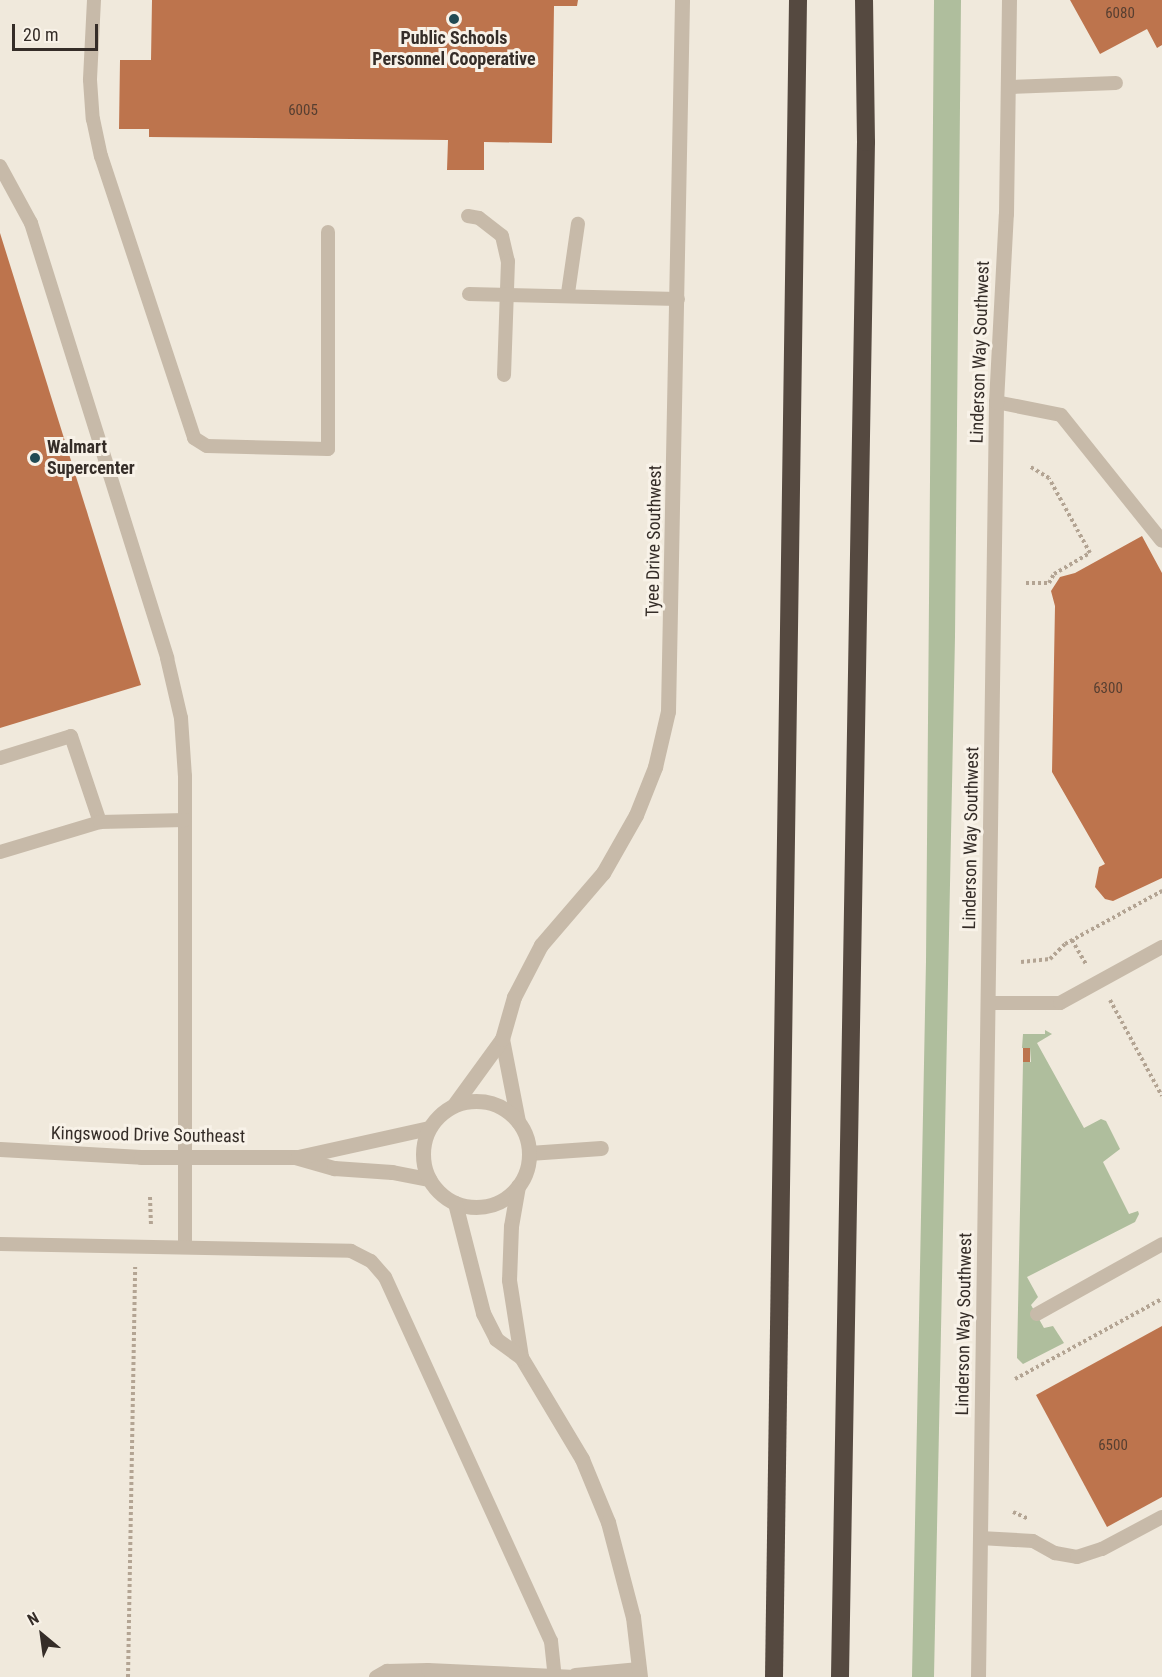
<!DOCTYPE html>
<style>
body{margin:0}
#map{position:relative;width:1162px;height:1677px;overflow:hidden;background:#f0e9dc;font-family:"Roboto Condensed",sans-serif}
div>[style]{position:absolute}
.green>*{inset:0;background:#afbe9d}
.building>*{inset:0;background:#bd744d;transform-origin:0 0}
.path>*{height:4px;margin-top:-2px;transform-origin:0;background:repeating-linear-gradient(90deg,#b3a493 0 3px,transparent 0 6px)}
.service>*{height:14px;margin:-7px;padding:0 7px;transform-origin:7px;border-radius:7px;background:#c7baa9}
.minor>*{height:15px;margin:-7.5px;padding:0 7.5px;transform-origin:7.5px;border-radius:7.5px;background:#c7baa9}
.tertiary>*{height:15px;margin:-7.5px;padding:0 7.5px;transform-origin:7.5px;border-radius:7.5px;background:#c7baa9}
.tertiary>.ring{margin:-7.5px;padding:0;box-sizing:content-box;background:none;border:15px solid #c7baa9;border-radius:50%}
.motorway>*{height:18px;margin:-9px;padding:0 9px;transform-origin:9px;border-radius:9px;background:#554940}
.dots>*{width:16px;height:16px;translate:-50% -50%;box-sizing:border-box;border:3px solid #f8f2e8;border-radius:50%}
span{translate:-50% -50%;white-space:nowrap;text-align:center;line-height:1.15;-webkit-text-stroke:6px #f8f2e8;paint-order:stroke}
.number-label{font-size:15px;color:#573f31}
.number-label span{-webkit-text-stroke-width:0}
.poi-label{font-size:18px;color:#352d28;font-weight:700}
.left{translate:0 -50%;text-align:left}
.street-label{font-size:18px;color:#352d28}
.north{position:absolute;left:12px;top:1605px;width:60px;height:60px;-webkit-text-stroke:4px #f8f2e8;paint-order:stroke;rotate:331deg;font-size:16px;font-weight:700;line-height:24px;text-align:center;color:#352d28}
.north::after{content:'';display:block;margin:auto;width:21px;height:27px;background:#352d28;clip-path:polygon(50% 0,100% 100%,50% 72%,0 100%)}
.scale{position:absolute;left:12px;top:24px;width:86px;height:27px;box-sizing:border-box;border:3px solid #352d28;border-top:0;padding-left:8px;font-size:18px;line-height:21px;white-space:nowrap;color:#352d28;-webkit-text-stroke:4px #f8f2e8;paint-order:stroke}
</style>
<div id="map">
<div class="green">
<div style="clip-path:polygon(934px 0,961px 0,955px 637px,934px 1677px,912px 1677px,926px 961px)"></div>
<div style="clip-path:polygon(1045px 1030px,1052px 1034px,1037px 1043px,1084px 1128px,1101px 1119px,1106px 1121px,1120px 1149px,1103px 1162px,1129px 1214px,1138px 1211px,1139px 1214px,1135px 1222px,1027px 1277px,1038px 1297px,1031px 1305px,1044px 1328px,1053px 1326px,1064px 1343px,1023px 1364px,1017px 1358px,1023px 1062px,1031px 1062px,1030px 1048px,1022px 1048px,1023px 1034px,1045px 1034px)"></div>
</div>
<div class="building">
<div style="clip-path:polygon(152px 0,578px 0,577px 6px,554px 6px,552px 143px,484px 142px,484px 170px,447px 170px,448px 140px,149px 137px,149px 129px,119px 129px,120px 60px,151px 60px)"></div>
<div style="clip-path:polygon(1070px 0,1162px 0,1162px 45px,1157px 48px,1147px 29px,1100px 54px)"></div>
<div style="clip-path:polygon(0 233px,141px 685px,0 728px)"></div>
<div style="clip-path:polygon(1142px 536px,1162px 573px,1162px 878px,1113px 901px,1105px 899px,1095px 887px,1099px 867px,1105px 864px,1052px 772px,1055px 606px,1051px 591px,1060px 577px,1075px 573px)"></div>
<div style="left:1030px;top:1048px;width:14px;height:7px;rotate:90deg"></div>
<div style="clip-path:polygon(1162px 1326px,1162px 1497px,1107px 1527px,1036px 1395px)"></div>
</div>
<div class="path">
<div style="left:1026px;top:583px;width:23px"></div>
<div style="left:1049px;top:583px;width:10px;rotate:-61deg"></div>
<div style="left:1054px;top:574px;width:42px;rotate:-30.3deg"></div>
<div style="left:1090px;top:553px;width:85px;rotate:-118.7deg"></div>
<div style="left:1049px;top:478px;width:23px;rotate:-149deg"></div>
<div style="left:1072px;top:940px;width:28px;rotate:60deg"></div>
<div style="left:1021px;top:962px;width:29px;rotate:-6deg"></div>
<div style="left:1050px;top:959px;width:21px;rotate:-45deg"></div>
<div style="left:1065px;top:944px;width:111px;rotate:-28.7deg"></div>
<div style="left:1110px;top:1000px;width:109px;rotate:61.6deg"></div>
<div style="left:150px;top:1197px;width:30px;rotate:88deg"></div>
<div style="left:1015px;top:1379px;width:167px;rotate:-28.6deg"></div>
<div style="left:1013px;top:1512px;width:17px;rotate:24deg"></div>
<div style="left:128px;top:1677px;width:410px;rotate:-89deg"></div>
</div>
<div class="service">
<div style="left:94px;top:0;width:80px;rotate:92.9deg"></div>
<div style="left:90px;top:80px;width:39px;rotate:86deg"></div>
<div style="left:93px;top:119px;width:38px;rotate:78deg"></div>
<div style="left:101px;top:156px;width:297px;rotate:71.7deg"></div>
<div style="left:194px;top:438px;width:15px;rotate:32deg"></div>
<div style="left:207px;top:446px;width:121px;rotate:1.4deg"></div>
<div style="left:328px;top:449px;width:217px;rotate:-90deg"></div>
<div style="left:1010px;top:87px;width:106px;rotate:-2.2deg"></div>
<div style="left:0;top:166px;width:65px;rotate:61.5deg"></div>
<div style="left:31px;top:223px;width:456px;rotate:72.6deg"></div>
<div style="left:167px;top:658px;width:62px;rotate:76.9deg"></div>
<div style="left:181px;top:718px;width:58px;rotate:86.1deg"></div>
<div style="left:185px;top:776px;width:471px;rotate:90deg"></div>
<div style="left:468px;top:216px;width:11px;rotate:10deg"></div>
<div style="left:479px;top:218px;width:29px;rotate:38deg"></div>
<div style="left:502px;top:236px;width:26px;rotate:77deg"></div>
<div style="left:508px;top:261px;width:114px;rotate:92deg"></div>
<div style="left:568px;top:293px;width:70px;rotate:-81.8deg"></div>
<div style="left:469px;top:294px;width:209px;rotate:1.4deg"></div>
<div style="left:996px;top:402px;width:66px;rotate:11.3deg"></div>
<div style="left:1061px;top:415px;width:161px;rotate:51.3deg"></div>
<div style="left:0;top:758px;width:74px;rotate:-17.2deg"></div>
<div style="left:71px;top:736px;width:91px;rotate:71.4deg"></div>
<div style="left:0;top:852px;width:104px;rotate:-16.7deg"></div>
<div style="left:100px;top:822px;width:85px;rotate:-1.3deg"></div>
<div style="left:989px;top:1003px;width:71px"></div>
<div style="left:1060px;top:1003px;width:116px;rotate:-28.8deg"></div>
<div style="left:0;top:1244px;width:351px;rotate:1.1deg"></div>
<div style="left:351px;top:1251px;width:22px;rotate:27deg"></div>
<div style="left:371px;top:1261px;width:21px;rotate:49deg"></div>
<div style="left:385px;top:1277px;width:400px;rotate:65.5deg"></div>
<div style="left:551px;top:1641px;width:36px;rotate:84deg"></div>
<div style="left:1037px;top:1314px;width:143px;rotate:-29.2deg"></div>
<div style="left:980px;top:1538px;width:53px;rotate:3.2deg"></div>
<div style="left:1033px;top:1541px;width:25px;rotate:29deg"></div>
<div style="left:1055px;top:1553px;width:22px;rotate:10deg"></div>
<div style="left:1077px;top:1557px;width:26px;rotate:-18deg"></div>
<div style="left:1102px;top:1549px;width:68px;rotate:-28.1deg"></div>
<div style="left:376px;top:1677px;width:13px;rotate:-29deg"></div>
<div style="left:387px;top:1671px;width:41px;rotate:-1.4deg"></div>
<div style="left:428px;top:1670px;width:147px;rotate:2.7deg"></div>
</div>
<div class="minor">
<div style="left:0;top:1149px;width:141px;rotate:3.2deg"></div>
<div style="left:141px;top:1157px;width:154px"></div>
<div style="left:295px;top:1157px;width:41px;rotate:15.8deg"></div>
<div style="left:334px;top:1168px;width:58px;rotate:3.9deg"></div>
<div style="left:392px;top:1172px;width:38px;rotate:11deg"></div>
<div style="left:529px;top:1153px;width:72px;rotate:-4deg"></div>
<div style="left:298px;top:1157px;width:134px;rotate:-12.5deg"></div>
<div style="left:575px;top:1675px;width:64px;rotate:-5.4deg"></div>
</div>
<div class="tertiary">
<div style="left:502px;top:1039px;width:84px;rotate:79deg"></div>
<div class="ring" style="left:423px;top:1101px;width:91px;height:91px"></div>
<div style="left:454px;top:1105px;width:82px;rotate:-54deg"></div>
<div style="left:502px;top:1039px;width:44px;rotate:-74.1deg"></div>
<div style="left:514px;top:997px;width:59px;rotate:-62.6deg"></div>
<div style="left:541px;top:945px;width:95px;rotate:-49.3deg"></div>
<div style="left:603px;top:873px;width:67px;rotate:-60.4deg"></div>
<div style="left:636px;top:815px;width:52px;rotate:-68.4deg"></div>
<div style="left:655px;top:767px;width:57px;rotate:-76.9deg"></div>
<div style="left:668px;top:711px;width:711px;rotate:-88.87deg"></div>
<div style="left:518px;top:1186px;width:41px;rotate:99.9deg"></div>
<div style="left:511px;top:1226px;width:54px;rotate:92.1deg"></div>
<div style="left:509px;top:1280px;width:78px;rotate:81.1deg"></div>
<div style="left:521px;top:1357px;width:119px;rotate:59.1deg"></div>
<div style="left:582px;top:1459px;width:68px;rotate:67.6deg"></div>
<div style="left:608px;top:1522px;width:98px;rotate:75.3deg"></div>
<div style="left:633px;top:1617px;width:60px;rotate:83.3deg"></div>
<div style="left:455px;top:1203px;width:114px;rotate:75.7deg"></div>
<div style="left:483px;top:1313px;width:29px;rotate:63deg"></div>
<div style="left:496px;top:1339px;width:31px;rotate:36deg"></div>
<div style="left:978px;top:1677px;width:1275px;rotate:-89.19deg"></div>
<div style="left:996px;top:402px;width:188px;rotate:-87deg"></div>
<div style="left:1006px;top:214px;width:214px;rotate:-89.2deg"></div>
</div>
<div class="motorway">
<div style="left:774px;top:1677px;width:1677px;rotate:-89.18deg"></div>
<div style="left:840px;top:1677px;width:1535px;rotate:-89.03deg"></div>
<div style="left:866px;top:142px;width:142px;rotate:-90.8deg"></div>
</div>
<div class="dots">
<div style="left:454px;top:19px;background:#214a53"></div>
<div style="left:35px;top:458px;background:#214a53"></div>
</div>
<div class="number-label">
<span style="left:1120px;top:14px">6080</span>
<span style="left:303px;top:111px">6005</span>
<span style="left:1108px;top:689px">6300</span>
<span style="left:1113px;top:1446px">6500</span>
</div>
<div class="poi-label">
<span style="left:454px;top:49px">Public Schools<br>Personnel Cooperative</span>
<span class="left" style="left:47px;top:458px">Walmart<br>Supercenter</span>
</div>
<div class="street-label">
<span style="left:980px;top:352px;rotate:-88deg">Linderson Way Southwest</span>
<span style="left:654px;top:541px;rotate:-89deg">Tyee Drive Southwest</span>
<span style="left:971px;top:838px;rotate:-89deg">Linderson Way Southwest</span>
<span style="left:148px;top:1135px;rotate:1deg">Kingswood Drive Southeast</span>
<span style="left:964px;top:1324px;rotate:-89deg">Linderson Way Southwest</span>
</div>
<div class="north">N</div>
<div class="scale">20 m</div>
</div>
